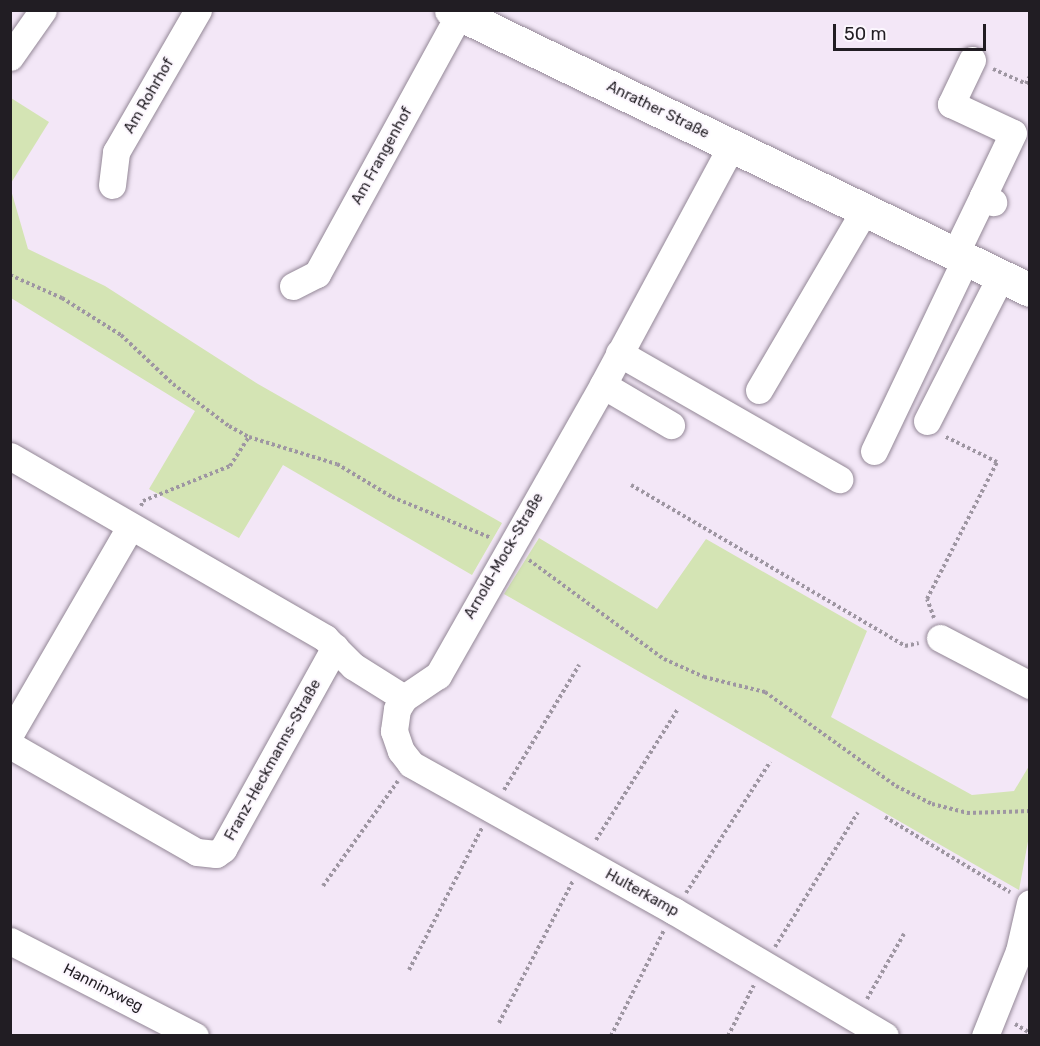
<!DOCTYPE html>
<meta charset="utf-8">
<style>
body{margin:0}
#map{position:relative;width:1040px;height:1046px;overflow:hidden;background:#f3e7f7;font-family:Rubik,sans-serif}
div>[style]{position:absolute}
.green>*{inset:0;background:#d4e4b4}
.path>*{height:4px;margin-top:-2px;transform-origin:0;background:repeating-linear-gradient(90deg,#9e96a2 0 3px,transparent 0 6px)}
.roads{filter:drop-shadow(0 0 2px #938796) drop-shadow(0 0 2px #938796)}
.minor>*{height:27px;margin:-13.5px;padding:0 13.5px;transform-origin:13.5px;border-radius:13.5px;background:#fff}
.major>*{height:33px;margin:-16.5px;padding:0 16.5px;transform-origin:16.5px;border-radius:16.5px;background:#fff}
span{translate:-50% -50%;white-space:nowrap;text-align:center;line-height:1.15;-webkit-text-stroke:4.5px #fcf7fe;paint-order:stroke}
.street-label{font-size:15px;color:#211d23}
.frame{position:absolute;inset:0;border:12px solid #211d23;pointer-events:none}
.scale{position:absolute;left:833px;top:24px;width:153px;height:27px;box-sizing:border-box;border:3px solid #211d23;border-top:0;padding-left:8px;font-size:18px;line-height:21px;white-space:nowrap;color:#211d23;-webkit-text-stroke:4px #fcf7fe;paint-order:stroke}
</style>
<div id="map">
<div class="green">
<div style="clip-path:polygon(11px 98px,49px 122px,11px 183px)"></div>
<div style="clip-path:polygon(11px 190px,28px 249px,105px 286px,258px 384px,502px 523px,472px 575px,283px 465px,239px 538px,149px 489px,195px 411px,11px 298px)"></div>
<div style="clip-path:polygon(539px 538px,657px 609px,706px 539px,867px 631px,831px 717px,972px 795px,1014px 791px,1029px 766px,1029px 836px,1019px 890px,504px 594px)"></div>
</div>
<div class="path">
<div style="left:993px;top:69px;width:36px;rotate:24deg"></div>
<div style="left:1026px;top:84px;width:9px;rotate:-63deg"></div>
<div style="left:10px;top:275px;width:57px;rotate:23.9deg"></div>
<div style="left:62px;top:298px;width:70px;rotate:32.1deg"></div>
<div style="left:121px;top:335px;width:71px;rotate:43.3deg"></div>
<div style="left:173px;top:384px;width:70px;rotate:36.9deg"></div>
<div style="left:229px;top:426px;width:23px;rotate:29deg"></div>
<div style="left:249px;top:437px;width:92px;rotate:17.1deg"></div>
<div style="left:337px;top:464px;width:64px;rotate:31deg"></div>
<div style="left:392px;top:497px;width:107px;rotate:22.5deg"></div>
<div style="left:631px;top:485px;width:318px;rotate:30.4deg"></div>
<div style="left:905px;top:646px;width:14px;rotate:-12deg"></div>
<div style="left:141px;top:506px;width:5px;rotate:-68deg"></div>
<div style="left:143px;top:501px;width:94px;rotate:-21.9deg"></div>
<div style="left:230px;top:466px;width:35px;rotate:-57deg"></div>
<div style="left:529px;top:560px;width:167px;rotate:36.3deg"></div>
<div style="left:664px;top:659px;width:44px;rotate:24.2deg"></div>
<div style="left:704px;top:677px;width:63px;rotate:13.8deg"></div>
<div style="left:765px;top:692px;width:161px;rotate:35.7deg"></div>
<div style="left:896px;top:786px;width:40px;rotate:26.6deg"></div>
<div style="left:932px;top:804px;width:36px;rotate:14deg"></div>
<div style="left:967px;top:813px;width:63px;rotate:-1.8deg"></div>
<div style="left:934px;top:618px;width:20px;rotate:-110deg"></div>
<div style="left:927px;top:599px;width:154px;rotate:-62.9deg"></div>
<div style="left:997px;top:462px;width:59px;rotate:-153.9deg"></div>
<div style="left:504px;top:790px;width:146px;rotate:-59deg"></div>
<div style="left:885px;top:817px;width:146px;rotate:31deg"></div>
<div style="left:596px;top:840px;width:155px;rotate:-58deg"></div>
<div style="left:323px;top:886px;width:129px;rotate:-54.5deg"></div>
<div style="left:686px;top:893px;width:156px;rotate:-57.3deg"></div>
<div style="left:775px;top:947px;width:158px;rotate:-58.4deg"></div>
<div style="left:409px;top:970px;width:160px;rotate:-62.8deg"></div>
<div style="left:867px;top:999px;width:75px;rotate:-60.4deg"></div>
<div style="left:499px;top:1023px;width:160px;rotate:-62.5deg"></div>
<div style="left:1015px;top:1024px;width:17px;rotate:31deg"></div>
<div style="left:611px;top:1036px;width:119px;rotate:-63.4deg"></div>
<div style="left:728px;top:1036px;width:57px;rotate:-63deg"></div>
</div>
<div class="roads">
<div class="minor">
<div style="left:10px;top:57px;width:57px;rotate:-54.9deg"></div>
<div style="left:972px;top:60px;width:49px;rotate:115.5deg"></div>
<div style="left:951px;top:104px;width:68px;rotate:25.1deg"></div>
<div style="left:1013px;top:133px;width:70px;rotate:115.5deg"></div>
<div style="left:732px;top:145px;width:272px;rotate:118.3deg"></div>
<div style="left:603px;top:385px;width:334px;rotate:119.6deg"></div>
<div style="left:438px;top:675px;width:41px;rotate:145.9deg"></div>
<div style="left:404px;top:698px;width:13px;rotate:122deg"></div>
<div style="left:397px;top:709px;width:22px;rotate:98deg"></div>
<div style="left:394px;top:731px;width:21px;rotate:71deg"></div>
<div style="left:401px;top:751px;width:16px;rotate:52deg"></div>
<div style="left:411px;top:764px;width:301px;rotate:29.2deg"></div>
<div style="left:674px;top:911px;width:245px;rotate:30.6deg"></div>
<div style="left:112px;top:185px;width:33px;rotate:-83deg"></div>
<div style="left:116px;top:152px;width:164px;rotate:-60deg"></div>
<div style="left:955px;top:254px;width:64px;rotate:-64.2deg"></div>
<div style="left:983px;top:196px;width:12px;rotate:31deg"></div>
<div style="left:293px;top:286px;width:27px;rotate:-27deg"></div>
<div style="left:317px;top:274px;width:295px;rotate:-61.3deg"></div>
<div style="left:619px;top:353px;width:254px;rotate:29.8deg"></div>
<div style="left:603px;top:385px;width:79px;rotate:30.5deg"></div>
<div style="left:759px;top:390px;width:210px;rotate:-59.6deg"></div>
<div style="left:927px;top:421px;width:163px;rotate:-63deg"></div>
<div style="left:874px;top:451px;width:214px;rotate:-64.5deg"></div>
<div style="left:10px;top:456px;width:364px;rotate:30deg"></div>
<div style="left:325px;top:638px;width:40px;rotate:45deg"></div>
<div style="left:353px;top:666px;width:60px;rotate:32.1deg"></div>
<div style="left:940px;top:638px;width:102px;rotate:27.6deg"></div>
<div style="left:10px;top:734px;width:239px;rotate:-59.9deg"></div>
<div style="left:10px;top:745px;width:215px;rotate:29.8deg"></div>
<div style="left:197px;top:852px;width:19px;rotate:6deg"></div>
<div style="left:216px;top:854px;width:9px;rotate:-36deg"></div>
<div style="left:223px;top:849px;width:231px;rotate:-61deg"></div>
<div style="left:10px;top:941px;width:208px;rotate:27.2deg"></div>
<div style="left:985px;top:1036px;width:92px;rotate:-68.2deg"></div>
<div style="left:1019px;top:951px;width:49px;rotate:-77.1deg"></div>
</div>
<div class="major">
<div style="left:451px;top:10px;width:643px;rotate:25.81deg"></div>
</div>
</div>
<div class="street-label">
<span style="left:149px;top:96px;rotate:-60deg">Am Rohrhof</span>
<span style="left:658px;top:110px;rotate:26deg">Anrather Straße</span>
<span style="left:382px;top:156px;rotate:-61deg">Am Frangenhof</span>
<span style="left:504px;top:556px;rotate:-60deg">Arnold-Mock-Straße</span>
<span style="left:273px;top:760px;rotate:-61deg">Franz-Heckmanns-Straße</span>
<span style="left:642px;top:893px;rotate:29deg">Hulterkamp</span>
<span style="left:103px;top:988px;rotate:27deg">Hanninxweg</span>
</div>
<div class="frame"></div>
<div class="scale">50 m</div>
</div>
